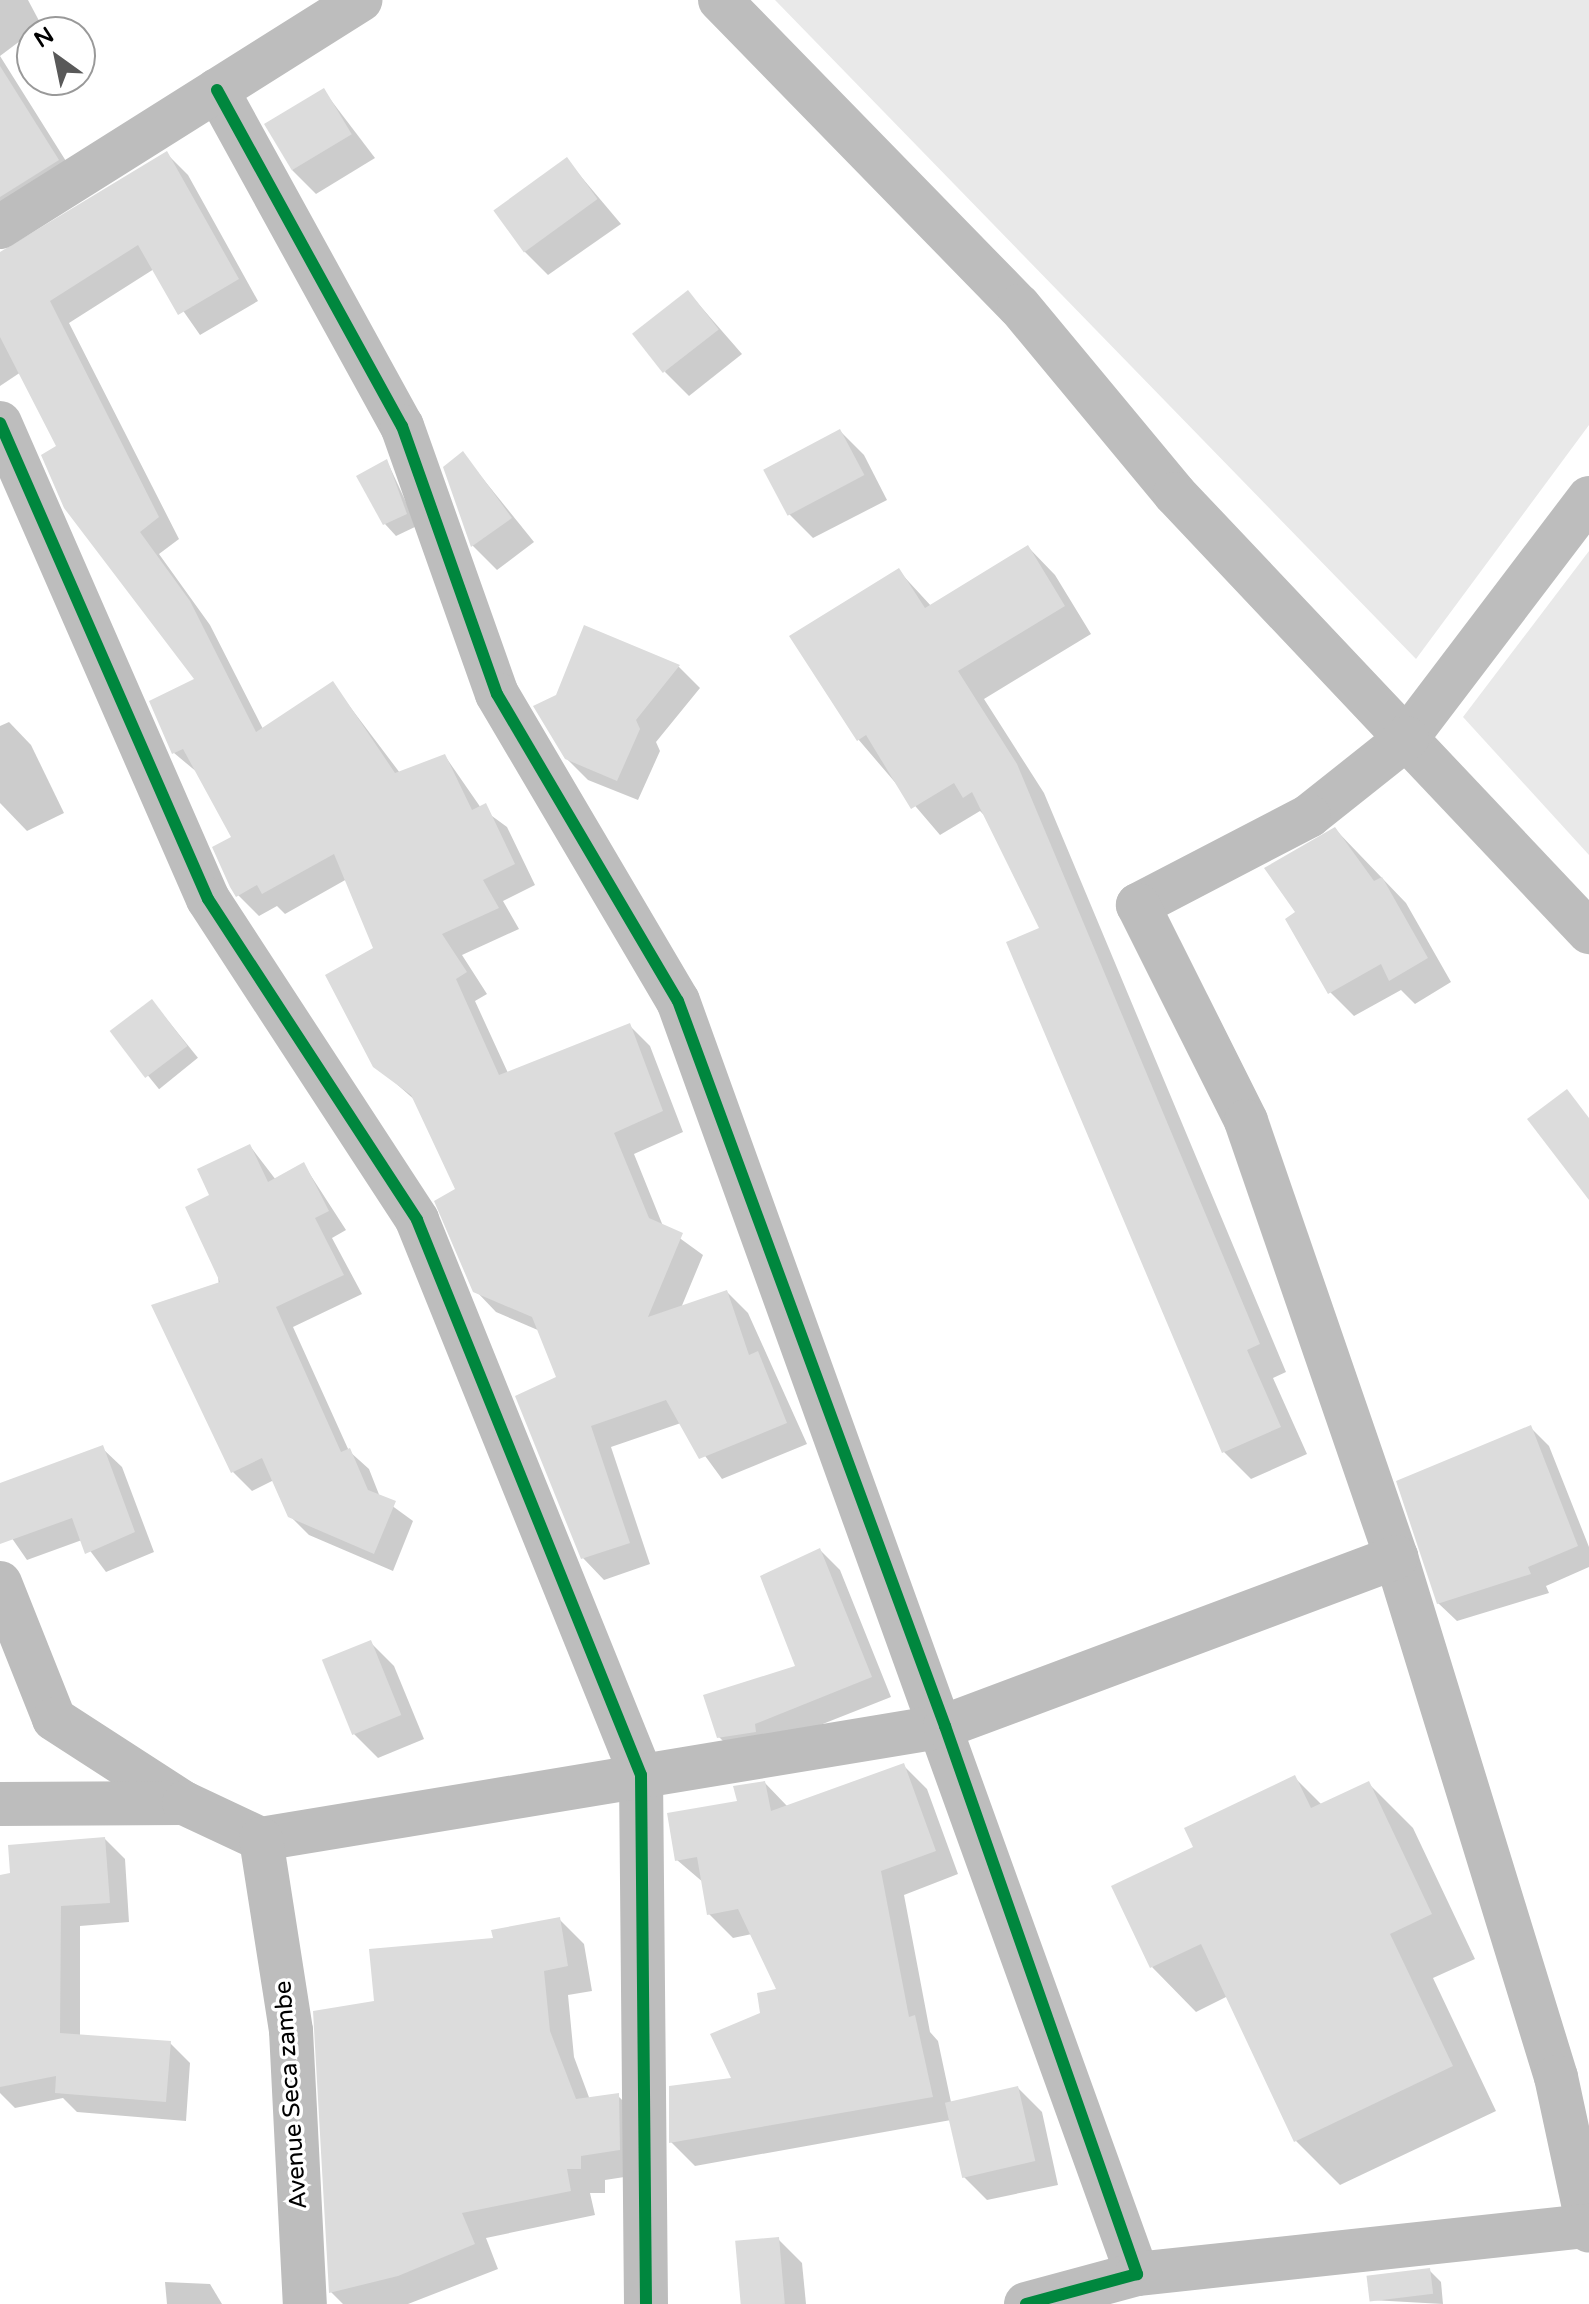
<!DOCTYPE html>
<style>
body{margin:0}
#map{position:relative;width:1589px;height:2304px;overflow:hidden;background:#fff;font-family:"Varela Round",sans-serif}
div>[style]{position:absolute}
.green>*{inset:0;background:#e9e9e9}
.shadow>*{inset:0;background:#0003;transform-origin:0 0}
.building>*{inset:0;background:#dcdcdc;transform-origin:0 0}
.minor>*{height:44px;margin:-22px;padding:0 22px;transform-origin:22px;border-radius:22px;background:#bdbdbd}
.cycleway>*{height:12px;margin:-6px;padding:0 6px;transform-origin:6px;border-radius:6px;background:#00873e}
span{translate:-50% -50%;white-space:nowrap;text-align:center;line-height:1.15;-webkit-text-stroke:7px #fff;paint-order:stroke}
.street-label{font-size:24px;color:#000}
.north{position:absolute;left:16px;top:16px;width:80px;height:80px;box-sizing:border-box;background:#fff;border:2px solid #999;border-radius:50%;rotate:327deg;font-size:22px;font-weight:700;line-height:32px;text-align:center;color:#000}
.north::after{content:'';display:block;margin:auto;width:28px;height:36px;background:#595959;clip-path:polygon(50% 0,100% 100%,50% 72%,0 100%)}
</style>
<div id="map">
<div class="green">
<div style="clip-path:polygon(775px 0,1589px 0,1589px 425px,1416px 659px)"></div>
<div style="clip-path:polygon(1589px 551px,1589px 855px,1463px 717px)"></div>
</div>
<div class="shadow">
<div style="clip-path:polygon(0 0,28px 0,45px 32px,32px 32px,0 56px,81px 185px,0 210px)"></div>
<div style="clip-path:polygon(324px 91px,375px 158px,316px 194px,292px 170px)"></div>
<div style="clip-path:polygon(167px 154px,188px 175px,258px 301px,200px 335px,154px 269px,69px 323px,179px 539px,159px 554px,210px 625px,263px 729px,332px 683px,400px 773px,445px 756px,481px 808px,507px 827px,535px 885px,503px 901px,519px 929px,462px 955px,487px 994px,475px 1001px,508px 1073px,629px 1025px,650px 1046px,683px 1132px,634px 1154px,663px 1226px,703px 1255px,681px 1308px,727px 1292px,748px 1313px,807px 1444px,722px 1479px,681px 1423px,611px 1447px,650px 1564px,604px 1580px,583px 1558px,559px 1378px,540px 1331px,496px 1312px,475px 1290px,458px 1190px,417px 1102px,375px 1065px,376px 949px,347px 879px,285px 914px,277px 906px,259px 916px,238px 895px,233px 838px,198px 773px,174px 753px,151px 702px,197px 680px,21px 372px,0 386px,0 287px)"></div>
<div style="clip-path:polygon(567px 160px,621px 224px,548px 275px,524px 251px)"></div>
<div style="clip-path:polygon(688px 292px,742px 354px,689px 396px,665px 372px)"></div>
<div style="clip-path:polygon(840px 431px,864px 455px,887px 500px,813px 538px,789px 514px,766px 470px)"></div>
<div style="clip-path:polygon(463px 454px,534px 542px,497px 570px,473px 546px,445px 467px)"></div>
<div style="clip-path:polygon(387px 461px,417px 526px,396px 536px,385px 524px)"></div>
<div style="clip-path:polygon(1028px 547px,1055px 575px,1091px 634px,984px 699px,1044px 793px,1286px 1372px,1273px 1378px,1307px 1454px,1251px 1479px,1224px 1452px,1042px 929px,987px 818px,980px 811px,940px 835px,858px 739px,898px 570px,932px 607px)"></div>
<div style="clip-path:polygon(585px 628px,679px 667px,700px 688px,656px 742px,660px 751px,638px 800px,588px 780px,566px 758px,557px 696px)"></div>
<div style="clip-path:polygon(9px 722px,31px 745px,64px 813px,27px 831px,0 803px,0 726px)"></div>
<div style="clip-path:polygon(1335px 829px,1406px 903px,1451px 982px,1415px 1004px,1401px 990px,1354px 1016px,1330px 992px,1298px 912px)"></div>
<div style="left:152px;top:1001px;width:73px;height:50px;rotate:51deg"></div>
<div style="clip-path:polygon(250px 1146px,276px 1180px,304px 1165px,346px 1230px,332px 1238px,362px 1294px,293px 1327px,349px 1451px,369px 1469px,380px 1497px,413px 1521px,393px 1571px,309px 1535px,290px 1516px,274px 1480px,252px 1491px,233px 1472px,212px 1196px)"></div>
<div style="clip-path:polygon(1530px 1427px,1549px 1446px,1589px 1547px,1589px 1567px,1546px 1586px,1549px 1593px,1457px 1621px,1438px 1603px)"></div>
<div style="clip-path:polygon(102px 1448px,122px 1467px,154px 1552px,106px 1572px,82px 1540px,27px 1560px,0 1521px,0 1485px)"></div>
<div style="clip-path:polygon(820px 1550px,840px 1570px,891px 1697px,739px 1757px,719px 1737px,797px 1667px)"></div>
<div style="clip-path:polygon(370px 1642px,394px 1666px,424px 1739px,378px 1758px,354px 1734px,324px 1662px)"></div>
<div style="clip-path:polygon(903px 1765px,927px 1789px,958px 1874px,904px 1895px,930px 2032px,938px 2041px,951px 2102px,1018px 2088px,1042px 2112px,1058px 2185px,987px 2200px,963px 2176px,951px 2120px,695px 2166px,671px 2142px,734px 2079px,778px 1991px,752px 1934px,733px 1938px,709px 1914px,704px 1883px,677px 1860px,765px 1783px,788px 1807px)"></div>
<div style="clip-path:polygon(1295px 1778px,1322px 1805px,1369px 1784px,1413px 1828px,1475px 1959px,1433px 1978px,1496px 2111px,1340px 2185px,1295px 2140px,1228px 1996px,1196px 2012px,1152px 1967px)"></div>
<div style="clip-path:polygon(105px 1839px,125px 1859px,129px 1922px,80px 1926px,80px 2036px,170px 2043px,190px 2063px,186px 2121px,77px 2112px,63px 2098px,15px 2108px,0 2093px,0 1940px)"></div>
<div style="clip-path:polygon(559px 1919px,584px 1944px,592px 1991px,568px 1995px,574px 2057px,590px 2100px,618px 2096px,643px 2120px,644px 2174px,605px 2180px,605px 2193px,590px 2193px,595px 2215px,486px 2238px,498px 2269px,408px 2304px,343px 2304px,331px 2292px,376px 2002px,495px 1940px)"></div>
<div style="clip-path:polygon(778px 2239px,802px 2263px,806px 2304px,742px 2304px)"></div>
<div style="clip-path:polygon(1429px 2270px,1441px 2282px,1443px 2304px,1371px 2300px)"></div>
<div style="clip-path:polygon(165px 2282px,210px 2284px,222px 2304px,167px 2304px)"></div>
</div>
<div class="building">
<div style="clip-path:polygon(0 66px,59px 160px,0 197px)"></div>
<div style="left:324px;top:88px;width:54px;height:70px;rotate:59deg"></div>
<div style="clip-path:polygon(167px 151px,239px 279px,178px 315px,138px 245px,50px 301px,159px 517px,140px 532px,190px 601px,256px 732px,333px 681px,395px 773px,445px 754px,472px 810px,486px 803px,515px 864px,483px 880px,499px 908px,442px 934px,467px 972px,456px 979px,499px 1075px,630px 1023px,663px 1111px,614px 1133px,649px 1218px,683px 1233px,648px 1317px,727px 1290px,749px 1355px,758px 1351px,787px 1423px,699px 1459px,666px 1400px,591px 1426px,630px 1543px,581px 1559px,515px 1396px,556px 1377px,532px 1317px,473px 1292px,434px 1201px,455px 1189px,411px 1095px,373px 1067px,325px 975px,373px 948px,334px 854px,262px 894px,257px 885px,236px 897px,230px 887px,212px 847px,231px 837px,183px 749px,172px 754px,149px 701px,194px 679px,64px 508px,41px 455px,56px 446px,0 337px,0 252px)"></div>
<div style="left:567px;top:157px;width:52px;height:91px;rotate:54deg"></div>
<div style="left:688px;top:290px;width:50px;height:71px;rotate:52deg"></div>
<div style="left:840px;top:429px;width:52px;height:87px;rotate:62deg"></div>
<div style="clip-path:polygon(463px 451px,512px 518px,471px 547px,443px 467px)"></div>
<div style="clip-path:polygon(387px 459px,407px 514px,383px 525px,356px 476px)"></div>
<div style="clip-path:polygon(1028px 545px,1065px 606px,958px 671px,1017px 764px,1260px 1344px,1247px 1350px,1281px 1427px,1222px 1453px,1006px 942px,1039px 928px,972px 792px,963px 798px,954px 783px,911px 809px,866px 735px,857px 741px,789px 636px,899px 568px,925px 608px)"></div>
<div style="clip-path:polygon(584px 625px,680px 665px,636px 720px,640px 729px,617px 781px,565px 759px,533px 706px,556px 695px)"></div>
<div style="clip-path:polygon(1335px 827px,1374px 881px,1382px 877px,1428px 958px,1389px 981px,1381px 964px,1328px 994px,1285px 919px,1295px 912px,1264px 868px)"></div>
<div style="left:152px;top:999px;width:59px;height:53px;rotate:53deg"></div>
<div style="clip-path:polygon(1567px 1089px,1589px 1118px,1589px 1200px,1527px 1119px)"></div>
<div style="clip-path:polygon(250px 1144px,268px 1182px,304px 1162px,329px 1211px,315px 1218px,344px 1275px,276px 1307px,341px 1452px,350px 1448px,368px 1490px,396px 1501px,374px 1554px,288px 1517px,262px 1458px,231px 1473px,151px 1305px,220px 1282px,185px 1207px,209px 1195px,197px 1169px)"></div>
<div style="clip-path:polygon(1531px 1425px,1578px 1546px,1528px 1567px,1531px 1574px,1437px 1604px,1396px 1481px)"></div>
<div style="clip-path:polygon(103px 1445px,135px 1532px,85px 1554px,72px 1518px,0 1544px,0 1483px)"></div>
<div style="clip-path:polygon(820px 1548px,872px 1677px,755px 1724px,756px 1732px,717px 1738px,703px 1695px,795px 1666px,760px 1576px)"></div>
<div style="left:371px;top:1640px;width:81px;height:53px;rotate:68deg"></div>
<div style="clip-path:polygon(904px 1763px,936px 1851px,881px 1871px,909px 2017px,915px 2015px,933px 2097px,669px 2143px,669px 2086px,731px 2078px,710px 2034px,760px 2013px,757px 1993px,776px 1989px,738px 1909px,707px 1915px,697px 1857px,675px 1861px,667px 1813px,737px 1801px,733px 1786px,765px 1781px,771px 1811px)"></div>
<div style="clip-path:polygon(1295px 1775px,1311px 1808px,1369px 1781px,1432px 1914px,1390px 1934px,1453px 2066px,1294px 2142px,1201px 1944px,1150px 1968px,1111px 1886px,1193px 1847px,1184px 1828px)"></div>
<div style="clip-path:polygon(105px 1837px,110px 1903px,61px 1906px,60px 2033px,171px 2041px,166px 2102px,55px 2093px,56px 2076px,0 2087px,0 1875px,10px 1873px,8px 1845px)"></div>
<div style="clip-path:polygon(560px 1917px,568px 1966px,544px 1971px,550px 2031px,576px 2099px,619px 2093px,620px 2150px,581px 2156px,581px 2169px,567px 2169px,571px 2191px,462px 2213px,475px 2244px,398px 2276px,329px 2293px,313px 2011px,374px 2001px,369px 1949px,493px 1938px,491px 1930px)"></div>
<div style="left:1018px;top:2086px;width:77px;height:75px;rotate:77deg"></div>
<div style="left:779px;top:2237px;width:67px;height:44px;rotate:85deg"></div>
<div style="left:1430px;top:2268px;width:26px;height:64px;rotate:83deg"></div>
</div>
<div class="minor">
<div style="left:720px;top:0;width:428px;rotate:45.7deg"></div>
<div style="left:1019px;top:306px;width:244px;rotate:50.3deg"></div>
<div style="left:1175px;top:494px;width:603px;rotate:46.61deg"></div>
<div style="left:217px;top:90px;width:384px;rotate:61.2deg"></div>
<div style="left:402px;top:426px;width:284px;rotate:70.5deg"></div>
<div style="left:497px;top:694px;width:356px;rotate:59.5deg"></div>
<div style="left:678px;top:1001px;width:1353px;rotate:70.17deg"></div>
<div style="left:0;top:227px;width:426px;rotate:-32.2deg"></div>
<div style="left:0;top:423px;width:519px;rotate:66.4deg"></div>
<div style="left:208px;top:899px;width:383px;rotate:56.9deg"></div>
<div style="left:417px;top:1220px;width:598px;rotate:68.02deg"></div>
<div style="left:641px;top:1775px;width:529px;rotate:89.46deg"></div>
<div style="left:1589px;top:498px;width:301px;rotate:127.2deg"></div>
<div style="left:1407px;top:738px;width:125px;rotate:141.5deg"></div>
<div style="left:1309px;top:816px;width:193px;rotate:152.5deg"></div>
<div style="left:1138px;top:905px;width:241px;rotate:63.4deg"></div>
<div style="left:1246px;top:1121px;width:461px;rotate:71deg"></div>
<div style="left:1396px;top:1557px;width:544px;rotate:72.9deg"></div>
<div style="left:1556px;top:2077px;width:157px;rotate:77.9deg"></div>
<div style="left:0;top:1583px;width:146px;rotate:68.3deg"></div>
<div style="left:54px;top:1719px;width:155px;rotate:32.9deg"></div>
<div style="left:0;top:1804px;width:184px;rotate:-0.3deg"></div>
<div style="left:184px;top:1803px;width:85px;rotate:25.1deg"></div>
<div style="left:261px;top:1839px;width:693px;rotate:-9.38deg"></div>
<div style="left:945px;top:1726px;width:482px;rotate:-20.5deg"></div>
<div style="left:261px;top:1839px;width:194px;rotate:81.1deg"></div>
<div style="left:291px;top:2031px;width:273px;rotate:87.1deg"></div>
<div style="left:1026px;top:2304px;width:115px;rotate:-15.1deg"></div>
<div style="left:1137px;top:2274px;width:455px;rotate:-6.1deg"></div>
</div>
<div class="cycleway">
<div style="left:217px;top:90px;width:384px;rotate:61.2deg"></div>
<div style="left:402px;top:426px;width:284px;rotate:70.5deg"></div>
<div style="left:497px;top:694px;width:356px;rotate:59.5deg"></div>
<div style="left:678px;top:1001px;width:773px;rotate:69.78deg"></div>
<div style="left:945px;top:1726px;width:581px;rotate:70.69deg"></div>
<div style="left:1137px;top:2274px;width:115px;rotate:164.9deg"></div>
<div style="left:0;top:423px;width:519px;rotate:66.4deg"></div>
<div style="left:208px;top:899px;width:383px;rotate:56.9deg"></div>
<div style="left:417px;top:1220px;width:598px;rotate:68.02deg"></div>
<div style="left:641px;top:1775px;width:529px;rotate:89.46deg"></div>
</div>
<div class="street-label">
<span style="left:291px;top:2095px;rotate:-94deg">Avenue Seca zambe</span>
</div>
<div class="north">N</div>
</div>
